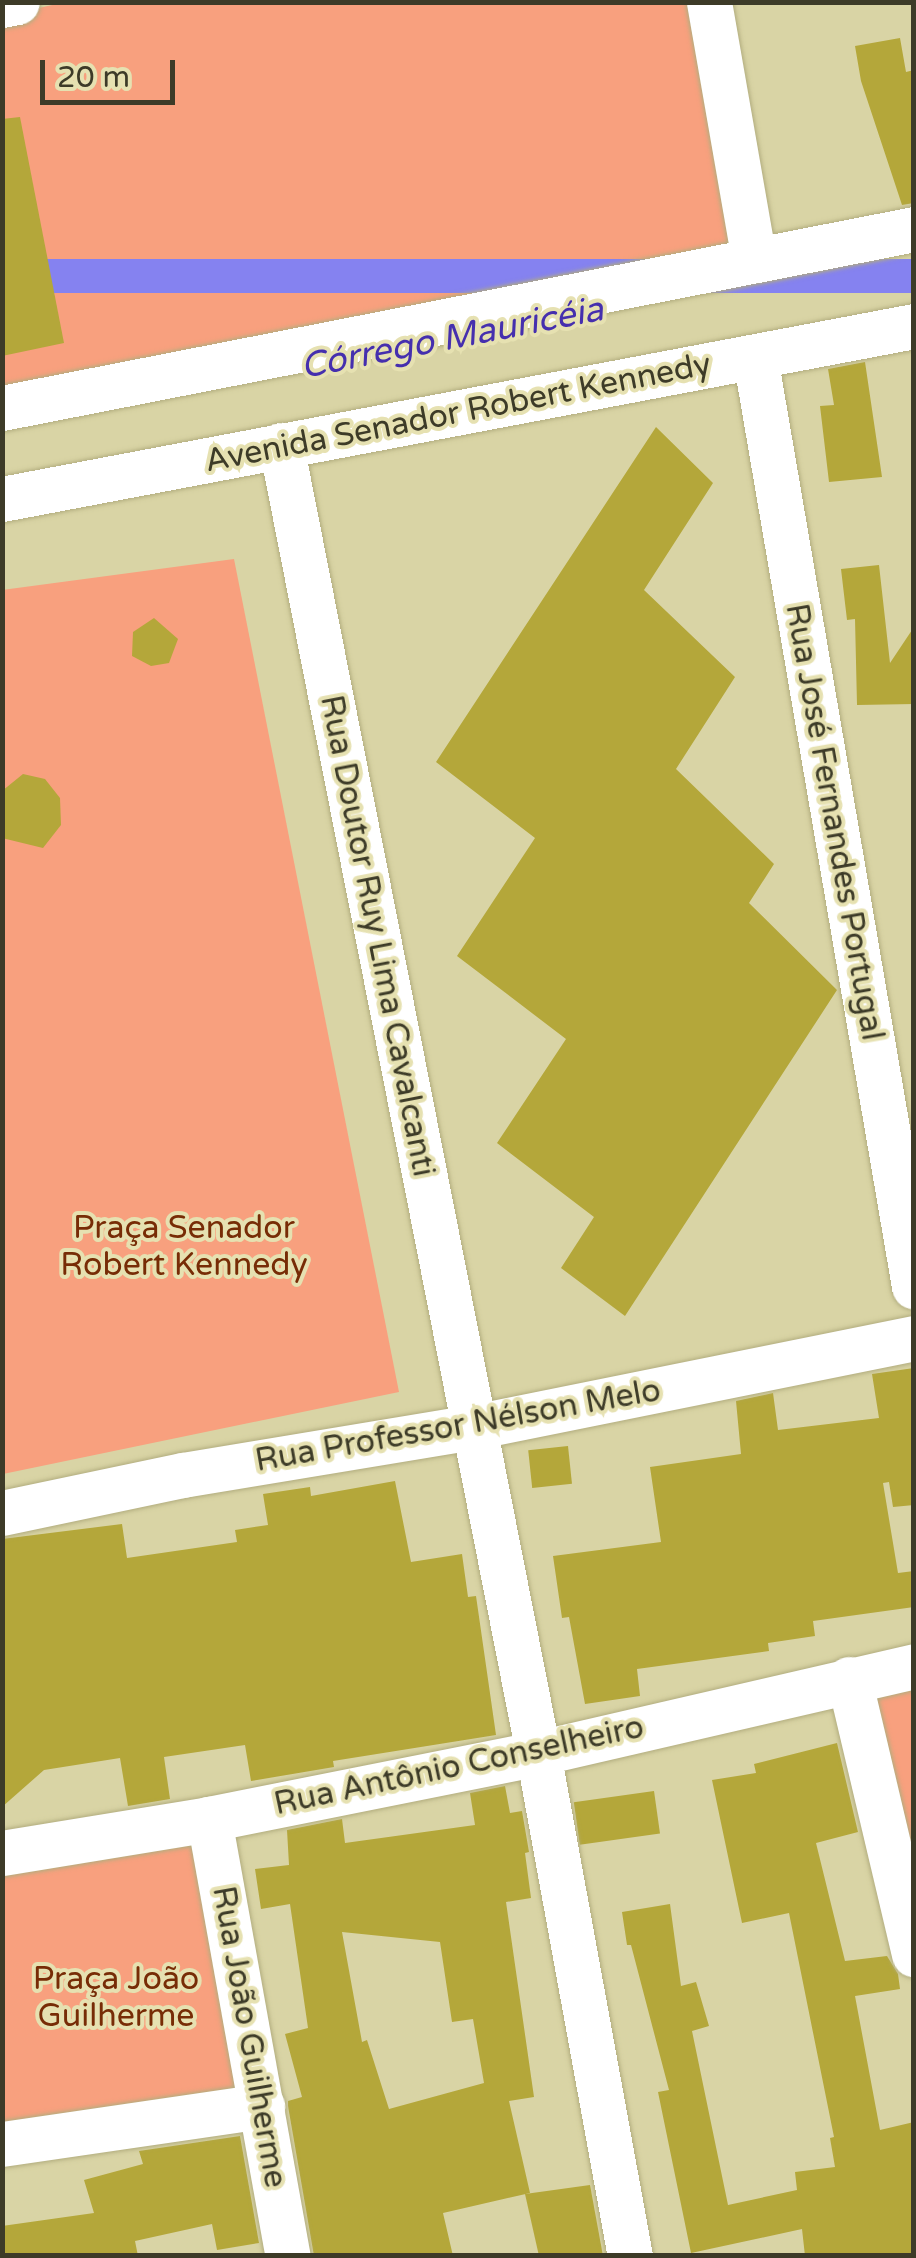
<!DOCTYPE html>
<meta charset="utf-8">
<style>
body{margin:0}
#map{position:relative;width:916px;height:2258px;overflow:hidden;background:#d9d4a5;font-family:"Varela Round",sans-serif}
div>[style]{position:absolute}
.green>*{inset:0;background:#f8a07e}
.water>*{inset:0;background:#8582f0;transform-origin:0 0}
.building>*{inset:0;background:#b4a73a;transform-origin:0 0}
.roads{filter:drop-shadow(0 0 2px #b2ad7f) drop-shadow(0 0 2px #b2ad7f)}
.minor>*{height:45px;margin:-22.5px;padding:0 22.5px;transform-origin:22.5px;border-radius:22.5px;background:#fff}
span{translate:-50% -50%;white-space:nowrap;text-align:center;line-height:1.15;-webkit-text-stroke:8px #e6e1b1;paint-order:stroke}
.street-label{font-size:32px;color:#3d3b28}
.park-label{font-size:32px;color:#772c06}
.water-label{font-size:35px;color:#452fae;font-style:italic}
.frame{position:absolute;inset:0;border:5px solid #3d3b28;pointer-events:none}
.scale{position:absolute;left:40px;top:60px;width:135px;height:45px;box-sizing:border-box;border:5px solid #3d3b28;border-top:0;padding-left:12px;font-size:30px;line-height:35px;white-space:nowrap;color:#3d3b28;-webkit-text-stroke:8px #e6e1b1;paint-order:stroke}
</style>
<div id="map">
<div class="green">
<div style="clip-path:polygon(66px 2px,700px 3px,739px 242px,3px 393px,2px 16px)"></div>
<div style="clip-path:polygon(234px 559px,399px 1392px,3px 1474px,2px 590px)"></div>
<div style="clip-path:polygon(913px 1681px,913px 1885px,871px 1689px)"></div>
<div style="clip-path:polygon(203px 1842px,248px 2090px,3px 2136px,2px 1865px)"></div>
</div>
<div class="water">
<div style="left:913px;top:259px;width:34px;height:928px;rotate:90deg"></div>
</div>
<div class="building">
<div style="clip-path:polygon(900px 38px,906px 72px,914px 70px,914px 203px,902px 205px,861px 81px,855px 46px)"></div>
<div style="clip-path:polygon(20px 117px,64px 343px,2px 356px,2px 119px)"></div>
<div style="clip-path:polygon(865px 362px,882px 477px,829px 482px,820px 406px,834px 405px,828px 369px)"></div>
<div style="clip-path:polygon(656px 427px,713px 483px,644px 590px,735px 677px,676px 769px,774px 864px,749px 903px,837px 990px,625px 1316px,561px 1268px,594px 1217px,497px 1143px,566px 1039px,457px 956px,535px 838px,436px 762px)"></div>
<div style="clip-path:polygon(879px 565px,890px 663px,914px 627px,914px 704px,857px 705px,855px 619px,847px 620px,841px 569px)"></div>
<div style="clip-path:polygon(154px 618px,178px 639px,169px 663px,151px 666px,132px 656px,133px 632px)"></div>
<div style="clip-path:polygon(23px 774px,45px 779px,60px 798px,61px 825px,43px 848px,2px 838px,2px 791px)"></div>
<div style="clip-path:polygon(914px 1368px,914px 1505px,893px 1507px,889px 1482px,883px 1483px,898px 1573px,914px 1571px,914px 1607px,813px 1621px,815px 1636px,768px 1643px,769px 1651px,637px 1669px,640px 1696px,585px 1704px,569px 1617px,562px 1618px,553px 1556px,661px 1542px,650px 1467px,741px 1454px,736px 1401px,773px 1393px,778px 1430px,879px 1418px,872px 1374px)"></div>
<div style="left:568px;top:1446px;width:38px;height:40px;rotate:84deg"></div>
<div style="clip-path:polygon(395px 1481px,411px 1562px,462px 1554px,468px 1597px,476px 1596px,496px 1735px,333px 1761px,334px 1767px,251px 1781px,245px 1745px,164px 1757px,170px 1799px,128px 1806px,120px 1758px,44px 1770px,2px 1807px,2px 1539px,122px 1524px,127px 1558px,237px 1542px,235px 1530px,268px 1525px,263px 1494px,310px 1487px,311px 1496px)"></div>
<div style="clip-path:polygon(837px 1743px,858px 1832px,816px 1843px,845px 1961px,887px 1956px,898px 1974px,900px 1989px,855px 1996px,880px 2130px,914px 2122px,914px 2256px,805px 2256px,802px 2229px,691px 2253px,658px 2092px,669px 2090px,631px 1945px,627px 1945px,622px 1912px,670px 1904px,681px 1986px,696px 1982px,709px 2026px,692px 2031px,728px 2205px,797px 2190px,795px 2172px,835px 2167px,830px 2138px,834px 2137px,789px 1913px,742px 1923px,712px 1780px,756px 1773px,754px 1764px)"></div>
<div style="clip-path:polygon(evenodd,505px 1786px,510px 1813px,522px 1811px,529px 1852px,525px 1853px,531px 1898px,506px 1902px,534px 2097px,509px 2101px,530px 2193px,443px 2213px,453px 2256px,314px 2256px,288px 2106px,288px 2101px,302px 2097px,285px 2034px,308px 2028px,290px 1904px,261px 1909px,255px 1869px,289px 1865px,287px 1830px,342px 1819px,345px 1843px,475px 1825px,470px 1793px,505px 1786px,342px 1932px,440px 1942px,452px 2022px,473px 2019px,484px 2083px,389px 2109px,367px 2040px,362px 2042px,342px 1932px)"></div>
<div style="left:654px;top:1791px;width:43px;height:81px;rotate:82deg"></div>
<div style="clip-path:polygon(240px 2136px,259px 2243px,217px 2250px,212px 2224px,135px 2241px,138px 2256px,2px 2256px,2px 2226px,94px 2213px,84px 2180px,143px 2164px,139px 2151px)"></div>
<div style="clip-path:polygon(590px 2185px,603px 2256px,539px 2256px,525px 2194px)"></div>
</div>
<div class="roads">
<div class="minor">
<div style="left:709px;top:2px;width:262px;rotate:80.1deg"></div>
<div style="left:2px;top:5px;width:15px;rotate:-11deg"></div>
<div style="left:755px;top:357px;width:943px;rotate:80.29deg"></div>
<div style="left:2px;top:408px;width:929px;rotate:-11.1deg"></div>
<div style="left:281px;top:445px;width:1333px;rotate:78.88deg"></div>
<div style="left:538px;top:1753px;width:511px;rotate:79.64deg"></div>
<div style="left:2px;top:499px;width:928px;rotate:-10.74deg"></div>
<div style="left:2px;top:1513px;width:185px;rotate:-11.9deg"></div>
<div style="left:183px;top:1475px;width:294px;rotate:-9.4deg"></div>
<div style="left:473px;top:1427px;width:450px;rotate:-11.4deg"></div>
<div style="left:849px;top:1679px;width:283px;rotate:76.7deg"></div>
<div style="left:209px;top:1819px;width:444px;rotate:79.8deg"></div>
<div style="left:2px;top:1853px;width:210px;rotate:-9.3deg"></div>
<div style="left:209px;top:1819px;width:336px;rotate:-11.3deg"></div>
<div style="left:538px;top:1753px;width:386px;rotate:-13deg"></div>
<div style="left:2px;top:2144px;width:263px;rotate:-8.3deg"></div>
</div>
</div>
<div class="street-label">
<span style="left:458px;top:413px;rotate:-11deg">Avenida Senador Robert Kennedy</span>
<span style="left:834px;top:822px;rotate:80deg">Rua José Fernandes Portugal</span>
<span style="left:377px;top:936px;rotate:79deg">Rua Doutor Ruy Lima Cavalcanti</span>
<span style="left:458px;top:1426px;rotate:-10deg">Rua Professor Nélson Melo</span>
<span style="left:459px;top:1766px;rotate:-12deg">Rua Antônio Conselheiro</span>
<span style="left:249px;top:2037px;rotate:80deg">Rua João Guilherme</span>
</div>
<div class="park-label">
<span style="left:184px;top:1247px">Praça Senador<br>Robert Kennedy</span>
<span style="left:116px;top:1998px">Praça João<br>Guilherme</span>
</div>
<div class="water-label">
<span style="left:452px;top:338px;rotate:-11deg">Córrego Mauricéia</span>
</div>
<div class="frame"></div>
<div class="scale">20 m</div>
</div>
